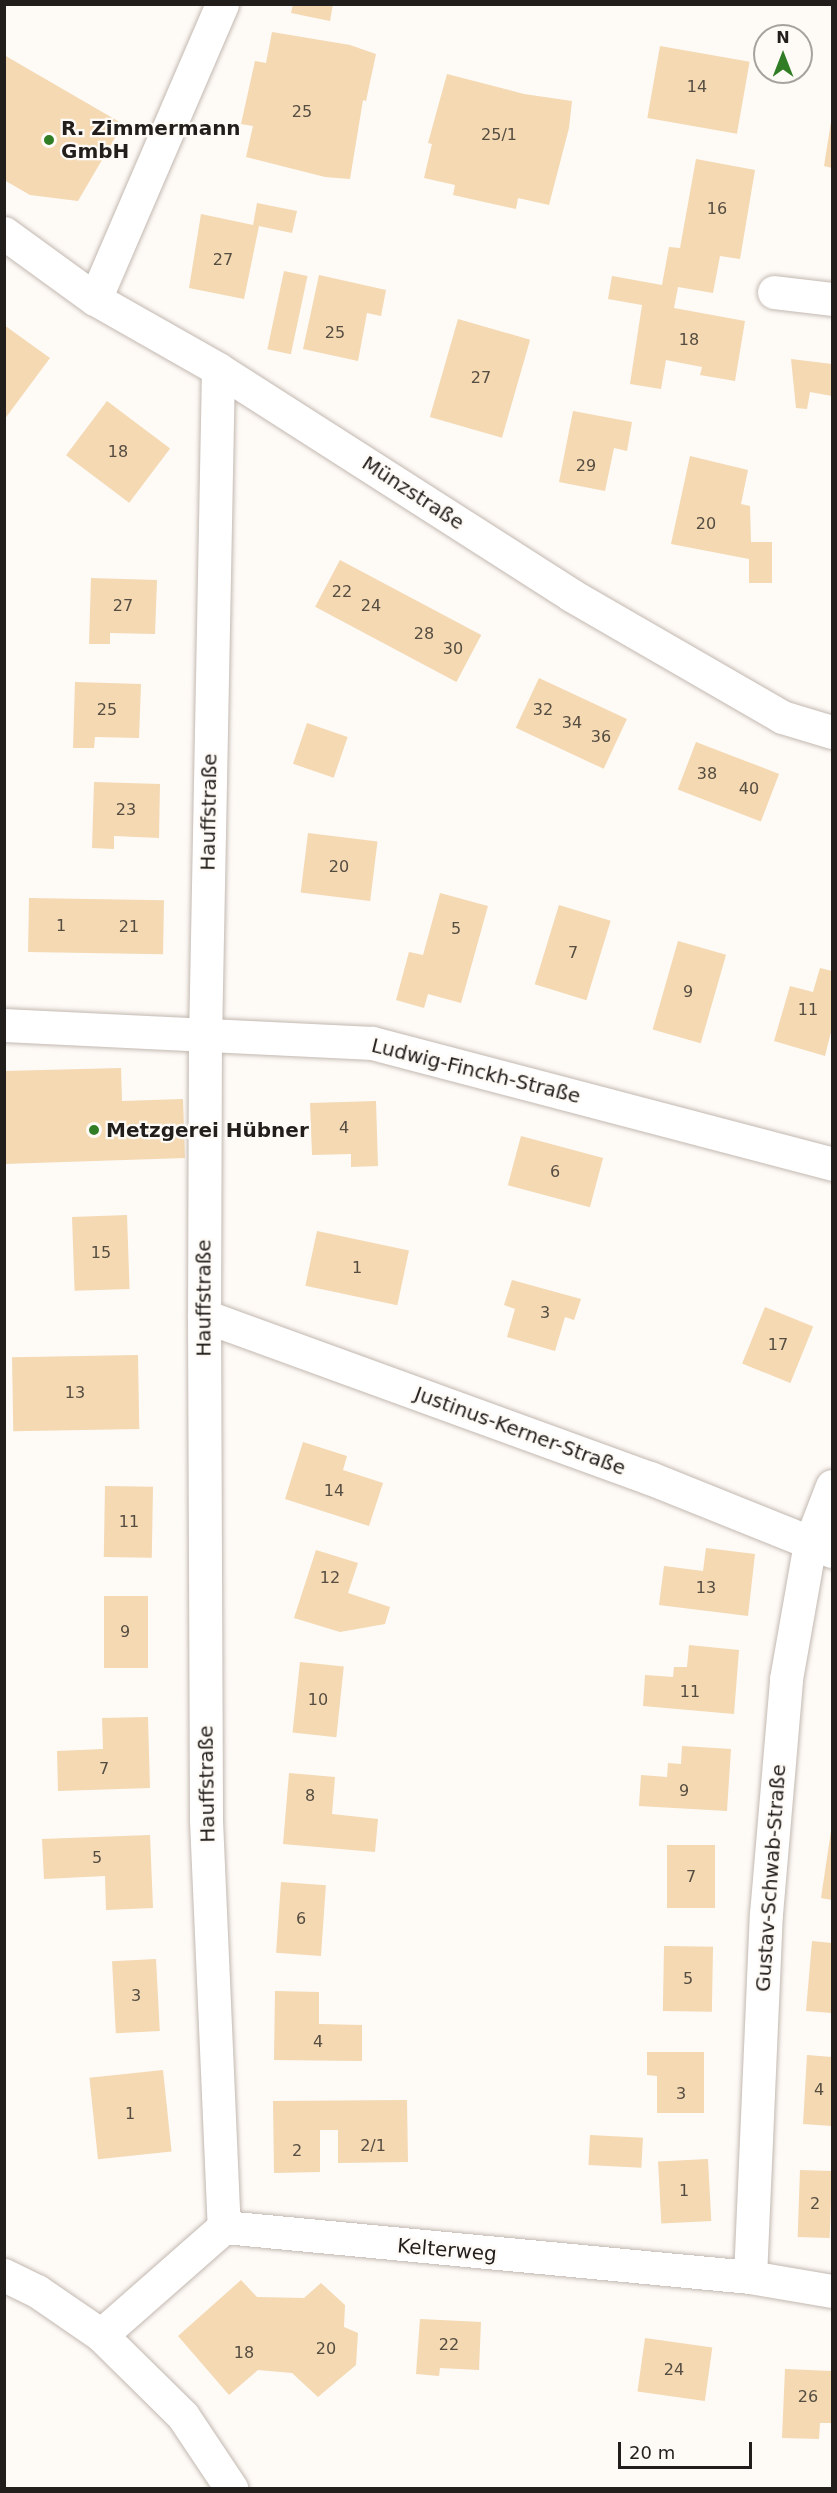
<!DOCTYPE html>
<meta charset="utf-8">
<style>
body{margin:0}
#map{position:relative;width:837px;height:2493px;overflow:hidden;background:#fefaf6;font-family:"DejaVu Sans",sans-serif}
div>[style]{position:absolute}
.building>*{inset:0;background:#f4d9b3;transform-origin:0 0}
.roads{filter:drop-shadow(0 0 2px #c2b8b0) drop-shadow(0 0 2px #c2b8b0)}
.street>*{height:33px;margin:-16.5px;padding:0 16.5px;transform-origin:16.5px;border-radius:16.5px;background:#fff}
.dots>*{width:16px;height:16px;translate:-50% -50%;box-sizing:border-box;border:3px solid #fefaf6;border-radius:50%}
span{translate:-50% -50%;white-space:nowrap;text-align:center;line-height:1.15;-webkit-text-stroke:4.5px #fefaf6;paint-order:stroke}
.number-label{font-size:16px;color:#564d41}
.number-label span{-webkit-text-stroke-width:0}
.poi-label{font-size:20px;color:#221e1b;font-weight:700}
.left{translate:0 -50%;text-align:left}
.street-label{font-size:20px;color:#221e1b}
.frame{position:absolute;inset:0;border:6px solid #221e1b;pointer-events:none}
.north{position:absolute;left:753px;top:24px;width:60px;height:60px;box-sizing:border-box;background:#fefaf6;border:2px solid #a6a29e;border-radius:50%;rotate:0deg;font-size:16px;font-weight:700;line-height:24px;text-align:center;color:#221e1b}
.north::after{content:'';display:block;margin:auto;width:21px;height:27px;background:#307d25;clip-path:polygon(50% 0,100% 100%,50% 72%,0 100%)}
.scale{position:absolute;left:618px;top:2442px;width:134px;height:27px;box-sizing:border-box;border:3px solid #221e1b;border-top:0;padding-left:8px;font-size:18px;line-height:21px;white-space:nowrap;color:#221e1b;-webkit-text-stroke:4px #fefaf6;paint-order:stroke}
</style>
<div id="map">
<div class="building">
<div style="clip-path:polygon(293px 4px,333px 4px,330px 21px,291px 13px)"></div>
<div style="clip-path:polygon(272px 32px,350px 45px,376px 54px,366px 101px,363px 100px,350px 179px,325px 177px,246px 157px,253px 126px,241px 124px,255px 61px,266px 63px)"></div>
<div style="left:660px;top:46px;width:91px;height:73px;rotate:10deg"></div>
<div style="clip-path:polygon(4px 55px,123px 124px,78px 201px,30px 195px,4px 180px)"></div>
<div style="clip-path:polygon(447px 74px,524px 94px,572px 101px,569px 128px,549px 205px,518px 198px,516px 209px,453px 195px,455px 185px,424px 178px,432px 144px,428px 143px)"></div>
<div style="clip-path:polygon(831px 122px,832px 122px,832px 168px,824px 166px)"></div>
<div style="clip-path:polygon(696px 159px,755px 170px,740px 259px,720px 256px,713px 293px,678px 287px,674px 308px,745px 321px,735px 381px,700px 375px,702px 367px,666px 360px,661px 389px,630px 384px,642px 305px,608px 299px,612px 276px,662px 285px,669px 247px,680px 248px)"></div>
<div style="clip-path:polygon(257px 203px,297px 211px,292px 233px,259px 226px,244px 299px,189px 288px,201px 214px,253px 225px)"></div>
<div style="left:284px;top:271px;width:24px;height:80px;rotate:12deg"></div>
<div style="clip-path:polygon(319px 275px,386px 290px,381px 316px,367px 313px,358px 361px,303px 349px)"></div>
<div style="left:458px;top:319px;width:75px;height:102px;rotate:16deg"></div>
<div style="clip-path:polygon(4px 325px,50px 358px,4px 420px)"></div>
<div style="clip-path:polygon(791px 359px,832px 364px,832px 396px,810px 392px,807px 409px,796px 408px)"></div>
<div style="left:107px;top:401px;width:79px;height:68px;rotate:37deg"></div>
<div style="clip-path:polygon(573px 411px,632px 422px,627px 451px,614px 448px,605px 491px,559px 482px)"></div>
<div style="clip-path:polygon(690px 456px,748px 470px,741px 504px,750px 506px,751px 542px,772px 542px,772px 583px,749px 583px,749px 559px,671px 544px)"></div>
<div style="left:340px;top:560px;width:160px;height:53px;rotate:28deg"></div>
<div style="clip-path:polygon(91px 578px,157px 580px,155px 634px,110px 633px,110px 644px,89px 644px)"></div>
<div style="left:539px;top:678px;width:97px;height:55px;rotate:25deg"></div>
<div style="clip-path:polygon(75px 682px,141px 684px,139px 738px,95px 737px,94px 748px,73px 748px)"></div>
<div style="left:307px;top:723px;width:43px;height:43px;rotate:19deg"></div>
<div style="left:696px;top:742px;width:89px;height:51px;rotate:21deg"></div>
<div style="clip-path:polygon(94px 782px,160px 784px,159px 838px,114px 836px,114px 849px,92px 848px)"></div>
<div style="left:308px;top:833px;width:70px;height:60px;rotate:7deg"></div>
<div style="clip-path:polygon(440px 893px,488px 906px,461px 1003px,428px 994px,424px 1008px,396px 1000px,409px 952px,423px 955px)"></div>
<div style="left:29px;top:898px;width:135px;height:54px;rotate:1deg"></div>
<div style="left:559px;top:905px;width:54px;height:83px;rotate:17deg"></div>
<div style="left:678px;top:941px;width:50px;height:92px;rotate:16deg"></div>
<div style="clip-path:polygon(820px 968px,832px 971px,832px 1028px,825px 1056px,774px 1041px,790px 986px,813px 992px)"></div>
<div style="clip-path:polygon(121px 1068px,122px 1101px,183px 1099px,185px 1158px,4px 1164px,4px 1071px)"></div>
<div style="clip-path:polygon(376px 1101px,378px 1166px,351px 1167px,351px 1154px,312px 1155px,310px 1103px)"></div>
<div style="left:521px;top:1136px;width:85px;height:51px;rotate:15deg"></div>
<div style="left:127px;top:1215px;width:74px;height:55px;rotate:88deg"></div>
<div style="left:317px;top:1231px;width:94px;height:56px;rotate:12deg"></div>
<div style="clip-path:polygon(512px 1280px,581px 1299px,574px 1320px,565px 1317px,555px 1351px,507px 1337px,515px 1309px,504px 1305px)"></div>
<div style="left:765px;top:1307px;width:52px;height:61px;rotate:22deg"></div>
<div style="left:138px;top:1355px;width:74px;height:126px;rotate:89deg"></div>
<div style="clip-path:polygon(303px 1442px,347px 1456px,343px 1470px,383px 1483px,369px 1526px,285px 1499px)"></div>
<div style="left:105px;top:1486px;width:48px;height:71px;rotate:1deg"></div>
<div style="clip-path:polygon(706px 1548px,755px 1554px,748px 1616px,659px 1605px,664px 1566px,703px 1571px)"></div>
<div style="clip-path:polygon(316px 1550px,358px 1563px,348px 1593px,390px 1607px,385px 1624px,340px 1632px,294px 1618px)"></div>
<div style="left:104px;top:1596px;width:44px;height:72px"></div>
<div style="clip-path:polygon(689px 1645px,739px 1650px,734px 1714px,643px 1706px,645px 1675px,673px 1677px,674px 1667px,687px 1667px)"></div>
<div style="left:300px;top:1662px;width:44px;height:71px;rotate:6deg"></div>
<div style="clip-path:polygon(148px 1717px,150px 1788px,58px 1791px,57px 1751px,103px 1749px,102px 1718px)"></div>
<div style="clip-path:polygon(682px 1746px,731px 1749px,727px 1811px,639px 1806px,641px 1775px,667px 1777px,668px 1763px,681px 1764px)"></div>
<div style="clip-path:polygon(289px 1773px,335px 1777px,332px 1814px,378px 1819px,375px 1852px,283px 1844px)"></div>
<div style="clip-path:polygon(831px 1831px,832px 1831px,832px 1900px,821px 1898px)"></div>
<div style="clip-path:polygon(150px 1835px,153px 1908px,106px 1910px,105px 1876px,44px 1879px,42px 1839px)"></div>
<div style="left:667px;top:1845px;width:48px;height:63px"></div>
<div style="left:281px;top:1882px;width:45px;height:71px;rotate:4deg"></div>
<div style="clip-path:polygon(812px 1941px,832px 1943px,832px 2013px,806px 2011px)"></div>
<div style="left:664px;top:1946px;width:49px;height:65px;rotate:1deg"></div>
<div style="left:156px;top:1959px;width:72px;height:44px;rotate:87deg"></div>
<div style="clip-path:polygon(275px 1991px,319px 1992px,319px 2024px,362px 2025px,362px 2061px,274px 2060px)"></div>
<div style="clip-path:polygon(647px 2052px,704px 2052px,704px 2113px,657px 2113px,657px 2076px,647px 2075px)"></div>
<div style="clip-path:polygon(807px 2055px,832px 2057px,832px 2126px,803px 2124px)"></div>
<div style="left:163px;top:2070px;width:82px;height:74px;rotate:84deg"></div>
<div style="clip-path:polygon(407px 2100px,408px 2162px,338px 2163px,338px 2130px,320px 2130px,320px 2172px,274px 2173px,273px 2101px)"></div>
<div style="left:590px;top:2135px;width:53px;height:30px;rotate:3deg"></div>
<div style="left:708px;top:2159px;width:62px;height:50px;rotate:87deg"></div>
<div style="left:800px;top:2170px;width:32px;height:67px;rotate:2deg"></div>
<div style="clip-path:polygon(241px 2280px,257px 2297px,304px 2298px,321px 2283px,345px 2305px,344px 2327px,358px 2333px,356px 2365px,318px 2397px,292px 2373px,258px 2370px,229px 2395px,178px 2336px)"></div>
<div style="clip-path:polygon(420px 2319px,481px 2322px,479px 2370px,440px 2368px,439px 2376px,416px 2374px)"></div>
<div style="left:645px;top:2338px;width:68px;height:54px;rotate:8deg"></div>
<div style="clip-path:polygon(785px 2369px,832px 2371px,832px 2423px,820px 2423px,819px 2439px,782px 2438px)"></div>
</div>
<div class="roads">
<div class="street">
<div style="left:4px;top:233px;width:112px;rotate:36deg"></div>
<div style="left:95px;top:299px;width:142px;rotate:29.6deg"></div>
<div style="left:218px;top:369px;width:419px;rotate:32.6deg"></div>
<div style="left:571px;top:595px;width:244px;rotate:30deg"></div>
<div style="left:782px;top:717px;width:52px;rotate:16.7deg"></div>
<div style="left:774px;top:292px;width:58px;rotate:6.9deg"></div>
<div style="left:95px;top:299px;width:321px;rotate:-66.7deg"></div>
<div style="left:218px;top:369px;width:668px;rotate:91.11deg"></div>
<div style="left:205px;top:1037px;width:279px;rotate:90.2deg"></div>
<div style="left:204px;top:1316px;width:504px;rotate:89.77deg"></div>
<div style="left:206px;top:1820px;width:407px;rotate:87.5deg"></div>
<div style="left:4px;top:1025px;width:368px;rotate:2.8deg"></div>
<div style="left:372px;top:1043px;width:476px;rotate:14.7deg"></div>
<div style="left:204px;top:1316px;width:475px;rotate:20deg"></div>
<div style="left:650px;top:1478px;width:196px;rotate:21.9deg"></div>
<div style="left:4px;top:2275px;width:37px;rotate:26deg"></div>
<div style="left:37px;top:2291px;width:78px;rotate:34.5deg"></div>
<div style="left:101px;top:2335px;width:115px;rotate:44.6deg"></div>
<div style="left:183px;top:2416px;width:87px;rotate:56.3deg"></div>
<div style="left:750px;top:2277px;width:363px;rotate:-87.5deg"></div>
<div style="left:766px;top:1914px;width:236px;rotate:-85.1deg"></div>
<div style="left:786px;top:1679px;width:138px;rotate:-80deg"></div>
<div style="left:810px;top:1543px;width:61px;rotate:-68.9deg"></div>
<div style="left:101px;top:2335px;width:164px;rotate:-41.3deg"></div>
<div style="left:224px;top:2227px;width:528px;rotate:5.43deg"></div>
<div style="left:750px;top:2277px;width:83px;rotate:9.7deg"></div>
</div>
</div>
<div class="dots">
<div style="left:49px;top:140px;background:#307d25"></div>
<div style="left:94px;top:1130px;background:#307d25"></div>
</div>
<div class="number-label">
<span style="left:697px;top:87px">14</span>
<span style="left:302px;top:112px">25</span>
<span style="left:499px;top:135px">25/1</span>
<span style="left:717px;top:209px">16</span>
<span style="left:223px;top:260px">27</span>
<span style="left:335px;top:333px">25</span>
<span style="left:689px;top:340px">18</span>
<span style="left:481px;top:378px">27</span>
<span style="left:118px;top:452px">18</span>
<span style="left:586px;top:466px">29</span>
<span style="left:706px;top:524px">20</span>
<span style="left:342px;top:592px">22</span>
<span style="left:123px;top:606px">27</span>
<span style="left:371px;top:606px">24</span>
<span style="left:424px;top:634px">28</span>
<span style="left:453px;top:649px">30</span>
<span style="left:107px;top:710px">25</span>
<span style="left:543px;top:710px">32</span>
<span style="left:572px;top:723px">34</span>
<span style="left:601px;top:737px">36</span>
<span style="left:707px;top:774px">38</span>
<span style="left:749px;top:789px">40</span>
<span style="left:126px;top:810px">23</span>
<span style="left:339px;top:867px">20</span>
<span style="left:61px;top:926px">1</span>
<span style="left:129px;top:927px">21</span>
<span style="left:456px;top:929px">5</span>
<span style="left:573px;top:953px">7</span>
<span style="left:688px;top:992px">9</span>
<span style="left:808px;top:1010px">11</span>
<span style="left:344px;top:1128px">4</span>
<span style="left:555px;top:1172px">6</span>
<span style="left:101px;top:1253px">15</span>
<span style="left:357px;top:1268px">1</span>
<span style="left:545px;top:1313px">3</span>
<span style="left:778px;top:1345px">17</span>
<span style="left:75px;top:1393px">13</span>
<span style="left:334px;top:1491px">14</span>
<span style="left:129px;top:1522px">11</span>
<span style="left:330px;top:1578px">12</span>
<span style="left:706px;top:1588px">13</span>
<span style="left:125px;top:1632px">9</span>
<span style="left:690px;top:1692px">11</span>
<span style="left:318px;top:1700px">10</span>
<span style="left:104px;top:1769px">7</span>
<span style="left:684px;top:1791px">9</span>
<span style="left:310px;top:1796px">8</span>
<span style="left:97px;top:1858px">5</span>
<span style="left:691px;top:1877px">7</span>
<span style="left:301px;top:1919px">6</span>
<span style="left:688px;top:1979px">5</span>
<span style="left:136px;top:1996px">3</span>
<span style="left:318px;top:2042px">4</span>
<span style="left:819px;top:2090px">4</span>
<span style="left:681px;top:2094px">3</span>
<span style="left:130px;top:2114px">1</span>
<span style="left:373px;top:2146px">2/1</span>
<span style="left:297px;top:2151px">2</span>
<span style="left:684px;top:2191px">1</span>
<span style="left:815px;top:2204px">2</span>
<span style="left:449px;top:2345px">22</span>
<span style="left:326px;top:2349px">20</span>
<span style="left:244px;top:2353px">18</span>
<span style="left:674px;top:2370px">24</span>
<span style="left:808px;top:2397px">26</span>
</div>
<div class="poi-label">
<span class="left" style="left:61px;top:140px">R. Zimmermann<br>GmbH</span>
<span class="left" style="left:106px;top:1130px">Metzgerei Hübner</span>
</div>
<div class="street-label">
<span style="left:413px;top:493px;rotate:33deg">Münzstraße</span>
<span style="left:209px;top:812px;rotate:-89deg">Hauffstraße</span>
<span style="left:476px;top:1071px;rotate:14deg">Ludwig-Finckh-Straße</span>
<span style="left:204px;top:1298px;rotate:-90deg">Hauffstraße</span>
<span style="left:520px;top:1431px;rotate:20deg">Justinus-Kerner-Straße</span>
<span style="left:207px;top:1784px;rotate:-91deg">Hauffstraße</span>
<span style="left:771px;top:1878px;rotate:-86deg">Gustav-Schwab-Straße</span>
<span style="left:447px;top:2250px;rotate:5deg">Kelterweg</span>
</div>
<div class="frame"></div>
<div class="north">N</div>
<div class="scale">20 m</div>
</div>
